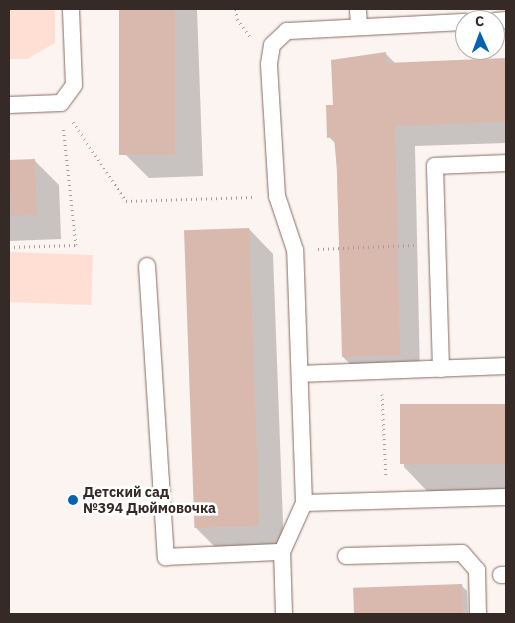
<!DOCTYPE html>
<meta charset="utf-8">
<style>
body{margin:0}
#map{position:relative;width:515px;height:623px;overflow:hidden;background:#fbf4f1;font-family:"IBM Plex Sans",sans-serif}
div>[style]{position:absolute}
.green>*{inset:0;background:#ffdfd3;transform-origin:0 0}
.shadow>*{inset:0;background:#0003}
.building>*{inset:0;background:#d9b9ad;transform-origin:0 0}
.path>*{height:3px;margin-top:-1.5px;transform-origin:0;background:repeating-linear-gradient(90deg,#a69d99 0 1px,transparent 0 5px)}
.roads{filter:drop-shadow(0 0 1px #896c61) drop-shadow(0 0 1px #896c61)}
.service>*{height:16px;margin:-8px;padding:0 8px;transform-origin:8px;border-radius:8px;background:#fff}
.dots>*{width:14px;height:14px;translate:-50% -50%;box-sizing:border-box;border:2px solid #fff;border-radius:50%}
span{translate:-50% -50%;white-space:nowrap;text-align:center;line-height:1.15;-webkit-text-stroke:5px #fff;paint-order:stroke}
.poi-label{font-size:14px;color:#362a26;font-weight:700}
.left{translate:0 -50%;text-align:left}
.frame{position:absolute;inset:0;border:10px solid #362a26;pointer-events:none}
.north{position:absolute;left:455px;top:10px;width:50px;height:50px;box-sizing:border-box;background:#fff;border:1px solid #afaaa8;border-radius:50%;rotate:358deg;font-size:14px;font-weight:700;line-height:20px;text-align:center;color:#362a26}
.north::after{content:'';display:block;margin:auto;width:18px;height:22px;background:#0264b0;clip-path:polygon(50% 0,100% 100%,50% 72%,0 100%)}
</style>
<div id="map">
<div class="green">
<div style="clip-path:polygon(9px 9px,55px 9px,55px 43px,27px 59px,9px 59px)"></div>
<div style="left:93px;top:255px;width:50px;height:84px;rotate:92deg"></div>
</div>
<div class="shadow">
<div style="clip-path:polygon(120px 9px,197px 9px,203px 176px,149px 178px,126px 155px)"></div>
<div style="clip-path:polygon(386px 54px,396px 64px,506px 59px,506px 143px,415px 146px,420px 376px,364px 378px,343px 357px,336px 144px,329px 137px,334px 106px)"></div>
<div style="clip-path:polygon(34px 160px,59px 185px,61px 239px,9px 241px,9px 161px)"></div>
<div style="clip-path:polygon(249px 229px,273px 254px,284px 550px,220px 552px,196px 528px)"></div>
<div style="clip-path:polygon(506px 405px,506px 489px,428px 492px,404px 467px,402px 409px)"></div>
<div style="clip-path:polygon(461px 585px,467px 591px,468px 614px,355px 614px,354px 589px)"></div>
</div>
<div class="building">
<div style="left:119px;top:9px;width:56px;height:146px"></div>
<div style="clip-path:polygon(386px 52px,386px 63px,506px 58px,506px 122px,395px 126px,400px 355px,342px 357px,337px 170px,334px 137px,327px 138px,326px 105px,333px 105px,331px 60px)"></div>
<div style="left:35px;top:159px;width:56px;height:26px;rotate:88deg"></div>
<div style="left:249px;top:228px;width:298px;height:65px;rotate:88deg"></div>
<div style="left:506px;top:404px;width:60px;height:106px;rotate:90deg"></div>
<div style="left:462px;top:584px;width:30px;height:109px;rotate:88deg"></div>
</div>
<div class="path">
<div style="left:236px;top:9px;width:10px;rotate:84deg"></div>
<div style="left:237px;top:19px;width:22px;rotate:54deg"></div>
<div style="left:9px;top:58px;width:1px;rotate:45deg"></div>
<div style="left:73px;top:122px;width:95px;rotate:56.1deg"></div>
<div style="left:126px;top:201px;width:128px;rotate:-1.8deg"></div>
<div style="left:9px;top:247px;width:67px;rotate:-1.7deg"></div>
<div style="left:76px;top:245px;width:120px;rotate:-96.2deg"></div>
<div style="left:318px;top:249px;width:96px;rotate:-2.4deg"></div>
<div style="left:382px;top:394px;width:84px;rotate:87.3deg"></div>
</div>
<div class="roads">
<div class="service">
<div style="left:358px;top:9px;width:17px;rotate:87deg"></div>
<div style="left:495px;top:21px;width:11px;rotate:-5deg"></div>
<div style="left:9px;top:105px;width:52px;rotate:-2.2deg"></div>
<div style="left:61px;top:103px;width:22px;rotate:-54deg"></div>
<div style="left:74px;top:85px;width:76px;rotate:-92.3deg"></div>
<div style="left:147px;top:266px;width:292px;rotate:86.3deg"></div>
<div style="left:166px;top:557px;width:116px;rotate:-2.5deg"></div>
<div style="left:441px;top:369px;width:203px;rotate:-91.7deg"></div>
<div style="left:435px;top:166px;width:71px;rotate:-2.4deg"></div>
<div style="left:300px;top:374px;width:206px;rotate:-2.2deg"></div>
<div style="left:304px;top:503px;width:202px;rotate:-1.7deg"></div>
<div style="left:346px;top:556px;width:116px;rotate:-1.5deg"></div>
<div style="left:462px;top:553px;width:23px;rotate:49deg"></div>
<div style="left:477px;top:570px;width:44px;rotate:88.7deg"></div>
<div style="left:501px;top:575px;width:5px"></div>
<div style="left:284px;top:614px;width:62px;rotate:-91.8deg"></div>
<div style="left:282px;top:552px;width:54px;rotate:-65.8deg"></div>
<div style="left:304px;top:503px;width:253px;rotate:-92deg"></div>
<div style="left:295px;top:250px;width:57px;rotate:-108.4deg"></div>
<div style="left:277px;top:196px;width:132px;rotate:-93.5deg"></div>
<div style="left:269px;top:64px;width:19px;rotate:-81deg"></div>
<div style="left:272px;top:45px;width:21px;rotate:-43deg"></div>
<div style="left:287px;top:31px;width:178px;rotate:-2.9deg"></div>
</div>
</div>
<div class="dots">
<div style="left:73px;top:500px;background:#0264b0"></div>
</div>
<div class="poi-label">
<span class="left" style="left:83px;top:500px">Детский сад<br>№394 Дюймовочка</span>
</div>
<div class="frame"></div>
<div class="north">С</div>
</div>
